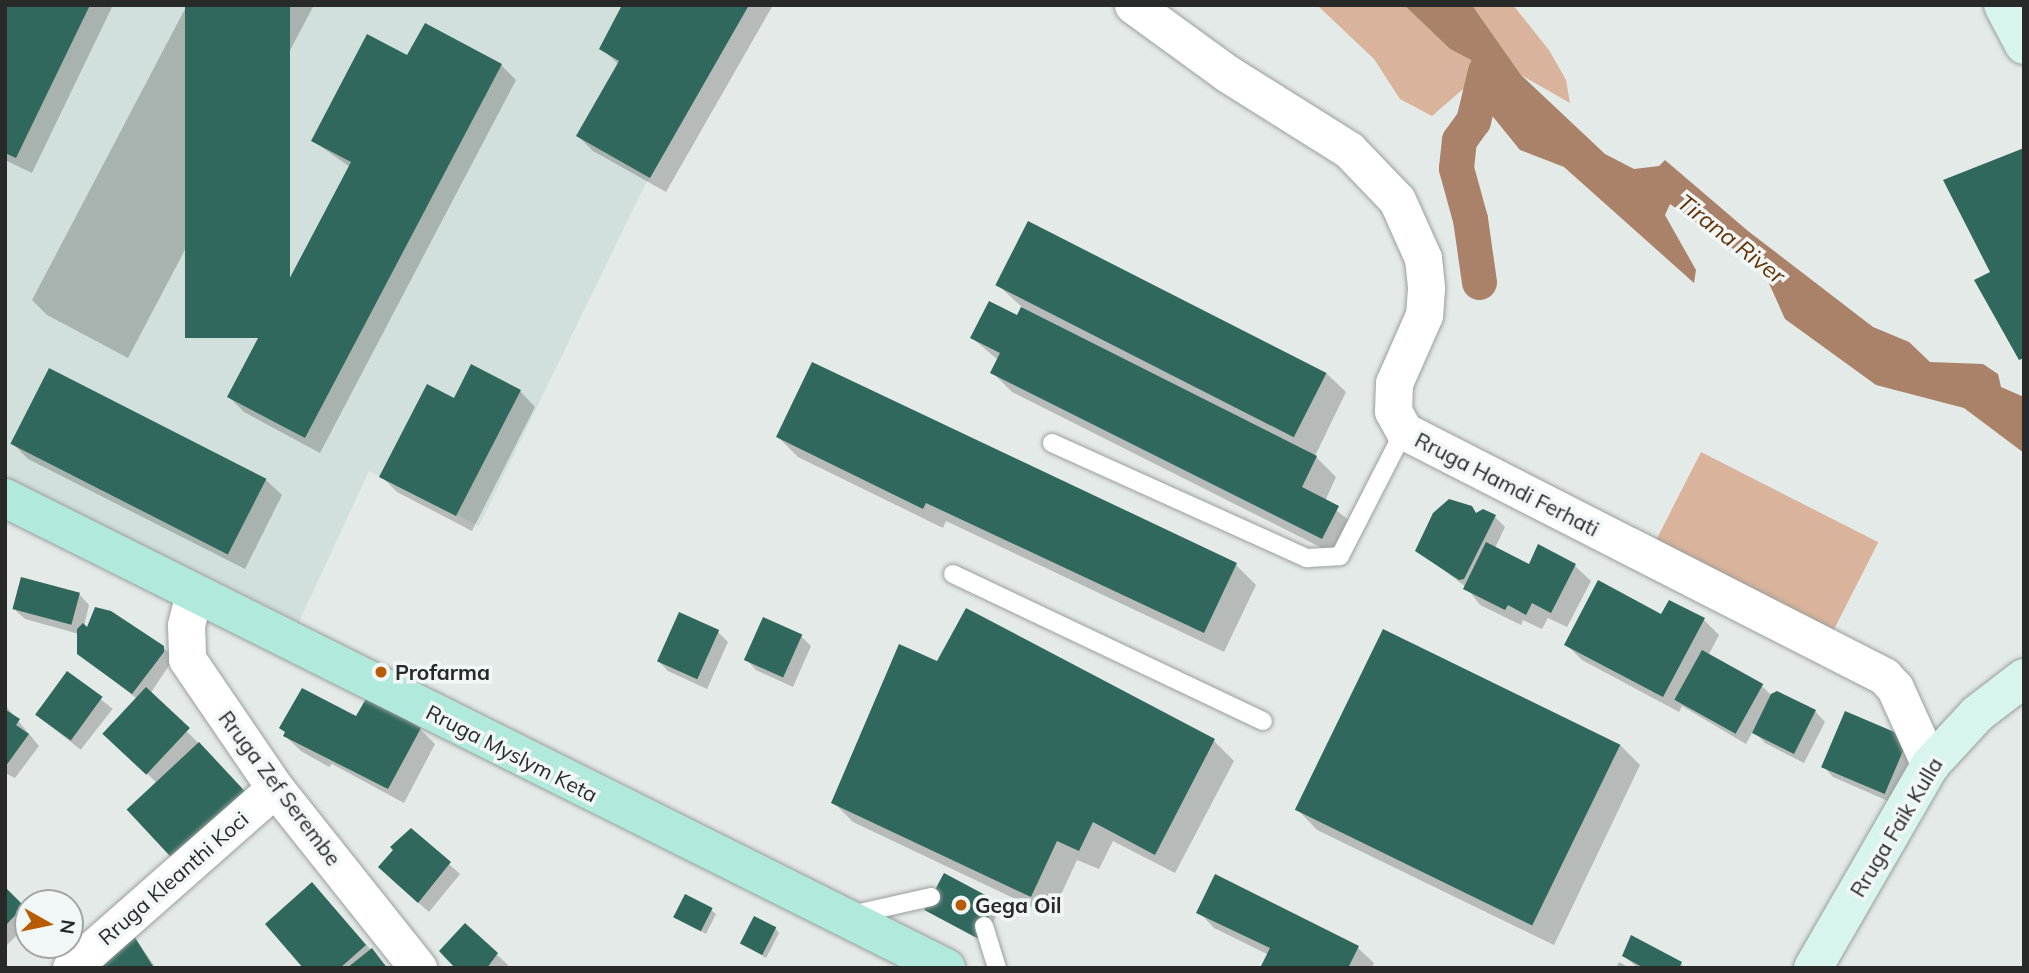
<!DOCTYPE html>
<style>
body{margin:0}
#map{position:relative;width:2029px;height:973px;overflow:hidden;background:#e4eae8;font-family:Mulish,sans-serif}
div>[style]{position:absolute}
.built>*{inset:0;background:#d2e0dd}
.green>*{inset:0;background:#d9b39b;transform-origin:0 0}
.water>*{inset:0;background:#aa8269}
.shadow>*{inset:0;background:#0003;transform-origin:0 0}
.canal>*{height:35px;margin:-17.5px;padding:0 17.5px;transform-origin:17.5px;border-radius:17.5px;background:#aa8269}
.building>*{inset:0;background:#30685d;transform-origin:0 0}
.roads{filter:drop-shadow(0 0 2px #9a9f9e) drop-shadow(0 0 2px #9a9f9e)}
.service>*{height:18px;margin:-9px;padding:0 9px;transform-origin:9px;border-radius:9px;background:#fff}
.minor>*{height:37px;margin:-18.5px;padding:0 18.5px;transform-origin:18.5px;border-radius:18.5px;background:#fff}
.secondary>*{height:38px;margin:-19px;padding:0 19px;transform-origin:19px;border-radius:19px;background:#d8f4ee}
.primary>*{height:38px;margin:-19px;padding:0 19px;transform-origin:19px;border-radius:19px;background:#b1e9dd}
.dots>*{width:19px;height:19px;translate:-50% -50%;box-sizing:border-box;border:4px solid #f1f7f6;border-radius:50%}
span{translate:-50% -50%;white-space:nowrap;text-align:center;line-height:1.15;-webkit-text-stroke:7px #f1f7f6;paint-order:stroke}
.street-label{font-size:21px;color:#282a29}
.poi-label{font-size:21px;color:#282a29;font-weight:700}
.left{translate:0 -50%;text-align:left}
.water-label{font-size:23px;color:#663105;font-style:italic}
.frame{position:absolute;inset:0;border:7px solid #282a29;pointer-events:none}
.north{position:absolute;left:14px;top:889px;width:70px;height:70px;box-sizing:border-box;background:#f1f7f6;border:2px solid #a1a5a4;border-radius:50%;rotate:99deg;font-size:19px;font-weight:700;line-height:28px;text-align:center;color:#282a29}
.north::after{content:'';display:block;margin:auto;width:24px;height:32px;background:#b85c04;clip-path:polygon(50% 0,100% 100%,50% 72%,0 100%)}
</style>
<div id="map">
<div class="built">
<div style="clip-path:polygon(5px 5px,749px 5px,643px 189px,479px 526px,369px 471px,299px 622px,5px 478px)"></div>
</div>
<div class="green">
<div style="clip-path:polygon(1317px 5px,1404px 5px,1450px 49px,1471px 60px,1477px 77px,1432px 116px,1400px 99px,1374px 59px)"></div>
<div style="clip-path:polygon(1472px 5px,1513px 5px,1549px 50px,1566px 80px,1570px 103px,1521px 75px)"></div>
<div style="left:1701px;top:452px;width:199px;height:102px;rotate:27deg"></div>
</div>
<div class="water">
<div style="clip-path:polygon(1404px 5px,1472px 5px,1521px 75px,1605px 154px,1634px 169px,1659px 166px,1665px 160px,1748px 231px,1873px 327px,1909px 342px,1930px 362px,1983px 364px,1998px 374px,2001px 387px,2024px 397px,2024px 453px,1964px 408px,1876px 385px,1785px 319px,1763px 270px,1670px 204px,1665px 215px,1696px 270px,1694px 283px,1564px 167px,1520px 150px,1468px 86px,1476px 77px,1471px 60px,1450px 49px)"></div>
</div>
<div class="shadow">
<div style="clip-path:polygon(5px 5px,113px 5px,32px 173px,5px 160px)"></div>
<div style="clip-path:polygon(187px 5px,314px 5px,128px 358px,47px 315px,32px 300px)"></div>
<div style="clip-path:polygon(624px 5px,773px 5px,666px 192px,593px 151px,578px 136px,619px 65px,601px 48px)"></div>
<div style="clip-path:polygon(408px 58px,501px 65px,516px 80px,320px 453px,244px 412px,229px 397px,350px 167px,313px 141px)"></div>
<div style="clip-path:polygon(998px 285px,1326px 373px,1346px 392px,1315px 456px,1336px 477px,1325px 501px,1357px 527px,1342px 558px,1012px 392px,992px 372px,998px 360px,972px 338px,1018px 317px,1023px 308px)"></div>
<div style="clip-path:polygon(813px 365px,1236px 565px,1256px 585px,1224px 652px,946px 521px,943px 528px,798px 457px,778px 437px)"></div>
<div style="clip-path:polygon(50px 370px,266px 480px,282px 495px,245px 569px,28px 459px,13px 444px)"></div>
<div style="clip-path:polygon(520px 391px,535px 407px,472px 531px,397px 492px,381px 476px)"></div>
<div style="clip-path:polygon(1475px 515px,1495px 517px,1505px 527px,1495px 548px,1530px 566px,1539px 547px,1575px 566px,1591px 581px,1567px 627px,1548px 618px,1542px 629px,1523px 620px,1521px 625px,1480px 605px,1466px 587px,1418px 551px)"></div>
<div style="clip-path:polygon(79px 594px,89px 605px,84px 626px,163px 647px,174px 658px,150px 694px,215px 760px,157px 783px,116px 744px,137px 699px,79px 653px,79px 634px,25px 619px,14px 609px)"></div>
<div style="clip-path:polygon(1662px 616px,1704px 620px,1719px 635px,1708px 656px,1762px 686px,1774px 698px,1815px 711px,1825px 722px,1804px 763px,1765px 743px,1753px 731px,1746px 744px,1682px 706px,1679px 712px,1582px 660px,1567px 645px)"></div>
<div style="clip-path:polygon(718px 632px,728px 642px,707px 689px,668px 671px,658px 661px)"></div>
<div style="clip-path:polygon(801px 636px,811px 646px,793px 687px,756px 670px,746px 659px)"></div>
<div style="clip-path:polygon(938px 664px,1214px 741px,1234px 761px,1175px 873px,1113px 841px,1099px 869px,1077px 860px,1051px 916px,853px 822px,833px 802px)"></div>
<div style="left:67px;top:673px;width:58px;height:52px;rotate:38deg"></div>
<div style="clip-path:polygon(5px 705px,39px 746px,15px 778px,5px 773px)"></div>
<div style="clip-path:polygon(356px 718px,420px 729px,435px 744px,404px 803px,332px 764px,329px 767px,301px 751px,285px 736px)"></div>
<div style="clip-path:polygon(1908px 740px,1918px 750px,1895px 804px,1833px 777px,1823px 766px)"></div>
<div style="clip-path:polygon(1620px 745px,1640px 765px,1554px 945px,1317px 830px,1298px 810px)"></div>
<div style="clip-path:polygon(411px 830px,460px 874px,429px 912px,390px 878px)"></div>
<div style="clip-path:polygon(5px 890px,28px 912px,28px 924px,5px 947px)"></div>
<div style="clip-path:polygon(327px 900px,372px 951px,389px 968px,305px 968px)"></div>
<div style="clip-path:polygon(996px 902px,1001px 907px,983px 941px,927px 909px)"></div>
<div style="clip-path:polygon(711px 910px,716px 914px,706px 934px,674px 916px)"></div>
<div style="clip-path:polygon(1199px 912px,1358px 948px,1374px 963px,1372px 968px,1263px 968px,1269px 955px,1214px 928px)"></div>
<div style="clip-path:polygon(465px 925px,508px 965px,505px 968px,458px 968px)"></div>
<div style="clip-path:polygon(775px 928px,779px 933px,766px 958px,742px 943px)"></div>
<div style="clip-path:polygon(131px 933px,156px 968px,82px 968px)"></div>
<div style="clip-path:polygon(1624px 956px,1681px 964px,1685px 968px,1638px 968px)"></div>
<div style="clip-path:polygon(1619px 962px,1630px 968px,1616px 968px)"></div>
</div>
<div class="canal">
<div style="left:1479px;top:282px;width:64px;rotate:-98.1deg"></div>
<div style="left:1470px;top:219px;width:53px;rotate:-105.4deg"></div>
<div style="left:1456px;top:168px;width:28px;rotate:-84deg"></div>
<div style="left:1459px;top:140px;width:24px;rotate:-54deg"></div>
<div style="left:1473px;top:121px;width:51px;rotate:-76.5deg"></div>
</div>
<div class="building">
<div style="clip-path:polygon(5px 5px,90px 5px,16px 158px,5px 153px)"></div>
<div style="left:185px;top:5px;width:105px;height:333px"></div>
<div style="clip-path:polygon(622px 5px,749px 5px,650px 178px,576px 136px,619px 61px,599px 49px)"></div>
<div style="clip-path:polygon(425px 23px,502px 64px,305px 438px,227px 397px,351px 162px,311px 141px,367px 34px,407px 55px)"></div>
<div style="clip-path:polygon(2024px 148px,2024px 358px,2019px 360px,1974px 280px,1990px 272px,1943px 180px)"></div>
<div style="left:1028px;top:221px;width:335px;height:72px;rotate:27deg"></div>
<div style="clip-path:polygon(989px 301px,1017px 315px,1021px 307px,1317px 456px,1302px 487px,1339px 506px,1322px 539px,990px 373px,1000px 353px,970px 338px)"></div>
<div style="clip-path:polygon(812px 362px,1237px 563px,1204px 633px,926px 503px,923px 509px,776px 437px)"></div>
<div style="clip-path:polygon(471px 364px,521px 390px,456px 516px,379px 477px,427px 384px,454px 398px)"></div>
<div style="left:49px;top:368px;width:244px;height:85px;rotate:27deg"></div>
<div style="clip-path:polygon(1449px 499px,1472px 506px,1476px 513px,1483px 509px,1496px 515px,1464px 579px,1459px 580px,1415px 551px,1433px 513px)"></div>
<div style="clip-path:polygon(1486px 542px,1529px 564px,1538px 544px,1576px 564px,1551px 613px,1532px 603px,1526px 615px,1508px 605px,1505px 610px,1463px 589px)"></div>
<div style="left:21px;top:577px;width:61px;height:33px;rotate:15deg"></div>
<div style="clip-path:polygon(1598px 580px,1661px 614px,1669px 600px,1705px 618px,1663px 697px,1564px 645px)"></div>
<div style="clip-path:polygon(95px 607px,111px 611px,164px 646px,164px 652px,132px 694px,77px 654px,77px 629px,83px 623px,87px 627px)"></div>
<div style="clip-path:polygon(966px 608px,1215px 739px,1155px 855px,1093px 822px,1079px 851px,1057px 841px,1031px 897px,831px 803px,899px 644px,937px 661px)"></div>
<div style="left:679px;top:612px;width:44px;height:54px;rotate:24deg"></div>
<div style="left:763px;top:617px;width:43px;height:47px;rotate:24deg"></div>
<div style="left:1383px;top:629px;width:264px;height:201px;rotate:26deg"></div>
<div style="left:1702px;top:650px;width:70px;height:57px;rotate:29deg"></div>
<div style="left:67px;top:671px;width:44px;height:54px;rotate:36deg"></div>
<div style="left:146px;top:687px;width:60px;height:64px;rotate:43deg"></div>
<div style="clip-path:polygon(302px 688px,356px 716px,367px 697px,421px 728px,388px 789px,283px 736px,285px 732px,279px 728px)"></div>
<div style="clip-path:polygon(1777px 691px,1816px 710px,1794px 754px,1752px 733px,1771px 694px)"></div>
<div style="clip-path:polygon(5px 703px,6px 710px,20px 719px,16px 725px,29px 734px,5px 767px)"></div>
<div style="left:1845px;top:711px;width:69px;height:61px;rotate:23deg"></div>
<div style="left:199px;top:742px;width:71px;height:99px;rotate:47deg"></div>
<div style="clip-path:polygon(411px 828px,451px 862px,418px 903px,378px 867px,393px 850px,390px 847px)"></div>
<div style="left:944px;top:873px;width:60px;height:42px;rotate:28deg"></div>
<div style="clip-path:polygon(1215px 874px,1359px 946px,1348px 968px,1260px 968px,1270px 948px,1196px 913px)"></div>
<div style="clip-path:polygon(312px 882px,366px 945px,340px 968px,303px 968px,265px 924px)"></div>
<div style="clip-path:polygon(5px 887px,24px 906px,5px 926px)"></div>
<div style="left:685px;top:894px;width:31px;height:26px;rotate:27deg"></div>
<div style="left:754px;top:916px;width:25px;height:31px;rotate:27deg"></div>
<div style="clip-path:polygon(465px 923px,498px 953px,487px 968px,455px 968px,439px 951px)"></div>
<div style="clip-path:polygon(131px 931px,154px 968px,79px 968px)"></div>
<div style="clip-path:polygon(1631px 935px,1682px 962px,1679px 968px,1644px 968px,1622px 956px)"></div>
<div style="clip-path:polygon(372px 948px,387px 968px,347px 968px)"></div>
</div>
<div class="roads">
<div class="service">
<div style="left:1052px;top:443px;width:280px;rotate:24.3deg"></div>
<div style="left:1307px;top:558px;width:33px;rotate:-3deg"></div>
<div style="left:1340px;top:556px;width:140px;rotate:-62.9deg"></div>
<div style="left:953px;top:574px;width:343px;rotate:25.4deg"></div>
<div style="left:851px;top:915px;width:82px;rotate:-12.7deg"></div>
<div style="left:984px;top:926px;width:44px;rotate:72.8deg"></div>
</div>
<div class="minor">
<div style="left:1133px;top:5px;width:117px;rotate:36deg"></div>
<div style="left:1228px;top:74px;width:143px;rotate:32.1deg"></div>
<div style="left:1349px;top:150px;width:69px;rotate:46.2deg"></div>
<div style="left:1397px;top:200px;width:64px;rotate:65.9deg"></div>
<div style="left:1423px;top:258px;width:30px;rotate:84deg"></div>
<div style="left:1426px;top:288px;width:27px;rotate:94deg"></div>
<div style="left:1424px;top:315px;width:74px;rotate:113.8deg"></div>
<div style="left:1394px;top:383px;width:28px;rotate:92deg"></div>
<div style="left:1393px;top:411px;width:23px;rotate:61deg"></div>
<div style="left:1404px;top:431px;width:539px;rotate:27.04deg"></div>
<div style="left:1884px;top:676px;width:16px;rotate:47deg"></div>
<div style="left:1895px;top:688px;width:85px;rotate:65.6deg"></div>
<div style="left:194px;top:593px;width:33px;rotate:104deg"></div>
<div style="left:186px;top:625px;width:34px;rotate:88deg"></div>
<div style="left:187px;top:659px;width:156px;rotate:55.7deg"></div>
<div style="left:275px;top:788px;width:230px;rotate:51.5deg"></div>
<div style="left:71px;top:968px;width:272px;rotate:-41.4deg"></div>
</div>
<div class="secondary">
<div style="left:2003px;top:5px;width:45px;rotate:62.3deg"></div>
<div style="left:1813px;top:968px;width:234px;rotate:-60deg"></div>
<div style="left:1930px;top:765px;width:69px;rotate:-47.3deg"></div>
<div style="left:1977px;top:714px;width:59px;rotate:-37.5deg"></div>
</div>
<div class="primary">
<div style="left:5px;top:498px;width:1052px;rotate:26.54deg"></div>
</div>
</div>
<div class="dots">
<div style="left:381px;top:672px;background:#b85c04"></div>
<div style="left:961px;top:905px;background:#b85c04"></div>
</div>
<div class="street-label">
<span style="left:1507px;top:484px;rotate:27deg">Rruga Hamdi Ferhati</span>
<span style="left:512px;top:753px;rotate:27deg">Rruga Myslym Keta</span>
<span style="left:280px;top:788px;rotate:53deg">Rruga Zef Serembe</span>
<span style="left:1896px;top:827px;rotate:-59deg">Rruga Faik Kulla</span>
<span style="left:173px;top:878px;rotate:-41deg">Rruga Kleanthi Koci</span>
</div>
<div class="poi-label">
<span class="left" style="left:395px;top:672px">Profarma</span>
<span class="left" style="left:975px;top:905px">Gega Oil</span>
</div>
<div class="water-label">
<span style="left:1731px;top:239px;rotate:38deg">Tirana River</span>
</div>
<div class="frame"></div>
<div class="north">N</div>
</div>
